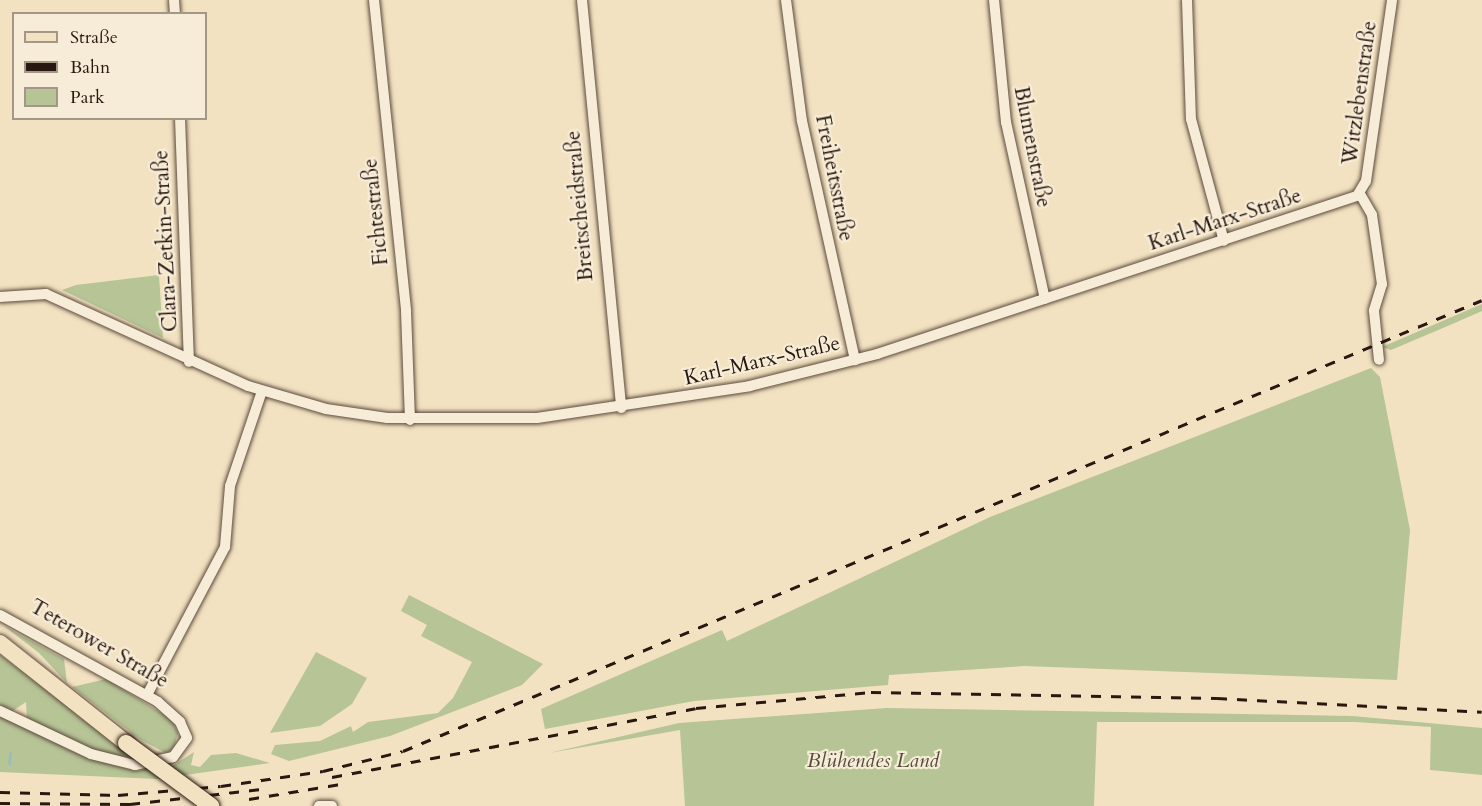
<!DOCTYPE html>
<meta charset="utf-8">
<style>
body{margin:0}
#map{position:relative;width:1482px;height:806px;overflow:hidden;background:#f3e2c1;font-family:Cardo,serif}
div>[style]{position:absolute}
.green>*{inset:0;background:#b7c496}
.stream>*{height:3px;margin:-1.5px;padding:0 1.5px;transform-origin:1.5px;border-radius:1.5px;background:#9dbdb9}
.roads{filter:drop-shadow(0 0 2px #5b4a3d) drop-shadow(0 0 2px #5b4a3d)}
.street>*{height:10px;margin:-5px;padding:0 5px;transform-origin:5px;border-radius:5px;background:#f7ecd7}
.primary>*{height:16px;margin:-8px;padding:0 8px;transform-origin:8px;border-radius:8px;background:#f3e2c1}
.rail>*{height:3px;margin-top:-1.5px;transform-origin:0;background:repeating-linear-gradient(90deg,#281811 0 10px,transparent 0 20px)}
.bridges{filter:drop-shadow(0 0 2px #281811) drop-shadow(0 0 2px #281811)}
.primary-bridge>*{height:16px;margin:-8px;padding:0 8px;transform-origin:8px;border-radius:8px;background:#f3e2c1}
span{translate:-50% -50%;white-space:nowrap;text-align:center;line-height:1.15;-webkit-text-stroke:4.5px #f7ecd7;paint-order:stroke}
.street-label{font-size:21px;color:#281811}
.park-label{font-size:21px;color:#534c39;font-style:italic}
.legend{position:absolute;left:12px;top:12px;width:195px;height:108px;box-sizing:border-box;background:#f7ecd7;border:2px solid #a49788;margin:0;padding:8px 10px;list-style:none;font-size:18px;color:#281811}
.legend li{display:flex;align-items:center;gap:12px;height:30px}
.legend b{width:30px;border:2px solid #a49788}
</style>
<div id="map">
<div class="green">
<div style="clip-path:polygon(159px 275px,163px 338px,62px 290px,76px 285px)"></div>
<div style="clip-path:polygon(1482px 304px,1482px 311px,1450px 325px,1391px 350px,1382px 347px)"></div>
<div style="clip-path:polygon(1371px 368px,1380px 377px,1410px 530px,1397px 680px,1024px 666px,889px 675px,888px 685px,694px 701px,545px 729px,541px 709px,722px 630px,727px 641px,990px 517px)"></div>
<div style="clip-path:polygon(409px 595px,543px 664px,522px 685px,390px 736px,289px 761px,271px 754px,275px 745px,320px 741px,351px 726px,353px 732px,368px 722px,438px 713px,453px 698px,472px 662px,421px 636px,427px 625px,401px 611px)"></div>
<div style="clip-path:polygon(4px 626px,64px 659px,67px 683px,39px 653px)"></div>
<div style="clip-path:polygon(316px 652px,367px 678px,352px 704px,320px 726px,270px 733px)"></div>
<div style="clip-path:polygon(0 655px,118px 744px,132px 758px,93px 751px,27px 719px,26px 702px,11px 712px,0 705px)"></div>
<div style="clip-path:polygon(106px 679px,171px 719px,178px 733px,174px 748px,166px 753px,141px 740px,72px 687px)"></div>
<div style="clip-path:polygon(887px 708px,1353px 716px,1482px 728px,1482px 775px,1430px 770px,1431px 727px,1355px 722px,1097px 722px,1094px 806px,685px 806px,680px 730px,549px 753px,679px 723px)"></div>
<div style="clip-path:polygon(0 716px,90px 759px,136px 771px,174px 765px,194px 752px,191px 765px,200px 767px,211px 755px,236px 753px,270px 763px,157px 779px,0 772px)"></div>
</div>
<div class="stream">
<div style="left:9px;top:763px;width:10px;rotate:-84deg"></div>
</div>
<div class="roads">
<div class="street">
<div style="left:174px;top:0;width:14px;rotate:86deg"></div>
<div style="left:374px;top:0;width:313px;rotate:84.1deg"></div>
<div style="left:406px;top:311px;width:109px;rotate:87.9deg"></div>
<div style="left:582px;top:0;width:410px;rotate:84.5deg"></div>
<div style="left:786px;top:0;width:122px;rotate:82.5deg"></div>
<div style="left:802px;top:121px;width:245px;rotate:77.5deg"></div>
<div style="left:994px;top:0;width:123px;rotate:84.4deg"></div>
<div style="left:1006px;top:122px;width:181px;rotate:77.6deg"></div>
<div style="left:1187px;top:0;width:119px;rotate:88.1deg"></div>
<div style="left:1191px;top:119px;width:126px;rotate:74.9deg"></div>
<div style="left:180px;top:118px;width:244px;rotate:87.9deg"></div>
<div style="left:1360px;top:194px;width:24px;rotate:60deg"></div>
<div style="left:1372px;top:215px;width:70px;rotate:81.8deg"></div>
<div style="left:1382px;top:284px;width:28px;rotate:107deg"></div>
<div style="left:1374px;top:311px;width:49px;rotate:84.2deg"></div>
<div style="left:0;top:297px;width:46px;rotate:-3.7deg"></div>
<div style="left:46px;top:294px;width:222px;rotate:24.5deg"></div>
<div style="left:248px;top:386px;width:81px;rotate:16.4deg"></div>
<div style="left:326px;top:409px;width:62px;rotate:8.4deg"></div>
<div style="left:387px;top:418px;width:150px"></div>
<div style="left:537px;top:418px;width:215px;rotate:-8.5deg"></div>
<div style="left:750px;top:386px;width:131px;rotate:-14.1deg"></div>
<div style="left:877px;top:354px;width:505px;rotate:-18.22deg"></div>
<div style="left:1357px;top:196px;width:17px;rotate:-59deg"></div>
<div style="left:1366px;top:181px;width:183px;rotate:-81.8deg"></div>
<div style="left:0;top:615px;width:180px;rotate:28.8deg"></div>
<div style="left:158px;top:702px;width:30px;rotate:42deg"></div>
<div style="left:180px;top:722px;width:17px;rotate:66deg"></div>
<div style="left:187px;top:738px;width:24px;rotate:126deg"></div>
<div style="left:173px;top:757px;width:39px;rotate:168deg"></div>
<div style="left:135px;top:765px;width:45px;rotate:-166deg"></div>
<div style="left:91px;top:754px;width:101px;rotate:-154.7deg"></div>
<div style="left:147px;top:695px;width:167px;rotate:-62.2deg"></div>
<div style="left:225px;top:547px;width:61px;rotate:-85.3deg"></div>
<div style="left:230px;top:486px;width:100px;rotate:-71.4deg"></div>
<div style="left:319px;top:806px;width:13px"></div>
</div>
<div class="primary">
<div style="left:0;top:643px;width:161px;rotate:38.4deg"></div>
</div>
</div>
<div class="rail">
<div style="left:332px;top:777px;width:370px;rotate:-10.7deg"></div>
<div style="left:696px;top:708px;width:176px;rotate:-5.2deg"></div>
<div style="left:871px;top:692px;width:346px;rotate:1deg"></div>
<div style="left:1217px;top:698px;width:265px;rotate:3deg"></div>
<div style="left:0;top:792px;width:118px;rotate:1.5deg"></div>
<div style="left:118px;top:795px;width:103px;rotate:-5deg"></div>
<div style="left:221px;top:786px;width:103px;rotate:-8.4deg"></div>
<div style="left:323px;top:771px;width:82px;rotate:-14deg"></div>
<div style="left:403px;top:751px;width:1169px;rotate:-22.68deg"></div>
<div style="left:249px;top:799px;width:99px;rotate:-9.3deg"></div>
<div style="left:0;top:803px;width:130px;rotate:0.4deg"></div>
<div style="left:130px;top:804px;width:132px;rotate:-6.5deg"></div>
</div>
<div class="bridges">
<div class="primary-bridge">
<div style="left:126px;top:743px;width:106px;rotate:36.5deg"></div>
</div>
</div>
<div class="street-label">
<span style="left:1360px;top:93px;rotate:-82deg">Witzlebenstraße</span>
<span style="left:1032px;top:147px;rotate:79deg">Blumenstraße</span>
<span style="left:834px;top:178px;rotate:79deg">Freiheitsstraße</span>
<span style="left:580px;top:206px;rotate:-95deg">Breitscheidstraße</span>
<span style="left:376px;top:212px;rotate:-96deg">Fichtestraße</span>
<span style="left:1225px;top:220px;rotate:-18deg">Karl-Marx-Straße</span>
<span style="left:166px;top:241px;rotate:-93deg">Clara-Zetkin-Straße</span>
<span style="left:762px;top:361px;rotate:-13deg">Karl-Marx-Straße</span>
<span style="left:99px;top:644px;rotate:30deg">Teterower Straße</span>
</div>
<div class="park-label">
<span style="left:873px;top:761px">Blühendes Land</span>
</div>
<ul class="legend">
<li><b style="height:8px;background:#f3e2c1"></b>Straße</li>
<li><b style="height:8px;background:#281811"></b>Bahn</li>
<li><b style="height:16px;background:#b7c496"></b>Park</li>
</ul>
</div>
